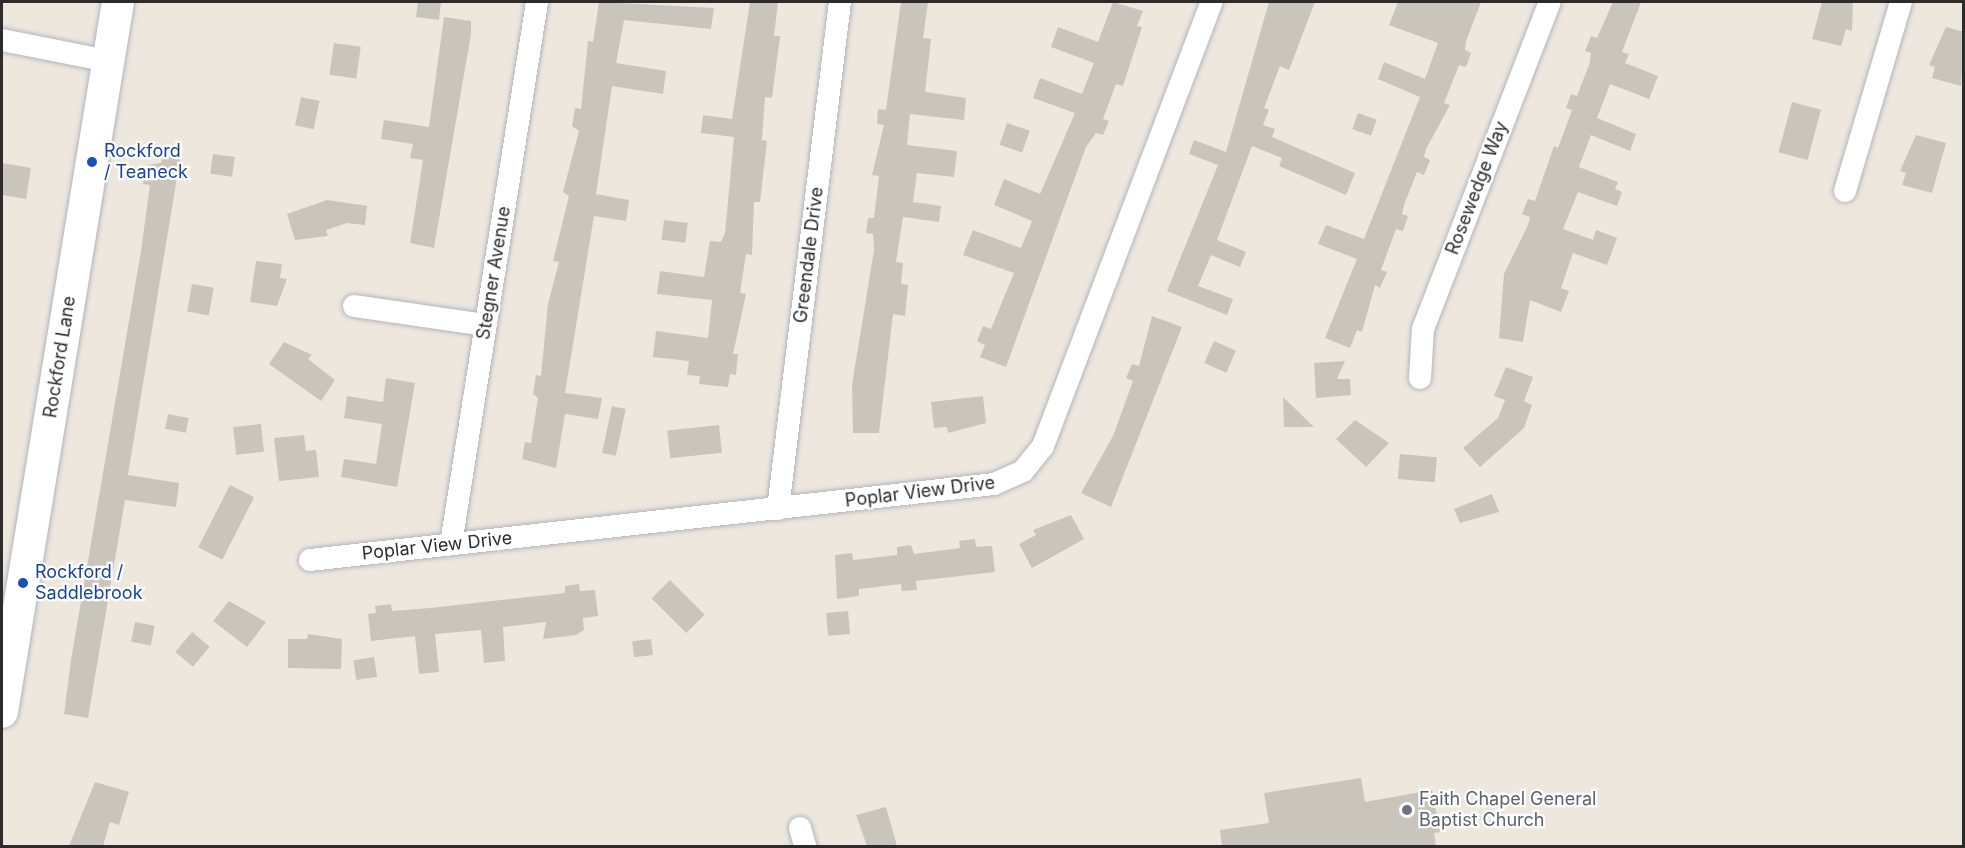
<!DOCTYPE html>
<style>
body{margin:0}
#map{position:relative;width:1965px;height:848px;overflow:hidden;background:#eee7de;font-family:Inter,sans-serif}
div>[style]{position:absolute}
.building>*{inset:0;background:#c9c5bc;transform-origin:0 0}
.roads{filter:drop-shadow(0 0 2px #b2b4c0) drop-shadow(0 0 2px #b2b4c0)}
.street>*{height:22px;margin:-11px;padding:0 11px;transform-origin:11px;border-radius:11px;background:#fff}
.secondary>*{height:32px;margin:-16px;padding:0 16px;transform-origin:16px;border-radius:16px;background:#fff}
.dots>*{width:16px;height:16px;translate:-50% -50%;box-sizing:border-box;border:3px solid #fff;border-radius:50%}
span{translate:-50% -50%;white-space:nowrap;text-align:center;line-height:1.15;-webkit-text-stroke:4.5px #fff;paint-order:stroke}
.transit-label{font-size:18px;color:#164399}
.left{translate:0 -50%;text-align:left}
.street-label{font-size:18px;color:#2c2c2c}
.worship-label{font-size:18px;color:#5b616d}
.frame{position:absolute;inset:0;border:3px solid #2c2c2c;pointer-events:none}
</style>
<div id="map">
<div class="building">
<div style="clip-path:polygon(418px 2px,441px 2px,439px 20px,416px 17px)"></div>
<div style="clip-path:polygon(599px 2px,714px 8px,711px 29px,624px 20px,616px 63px,666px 71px,663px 94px,612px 86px,596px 194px,629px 200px,626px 221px,594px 216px,565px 393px,602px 398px,598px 419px,565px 414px,556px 468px,522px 459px,525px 442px,531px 443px,538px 398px,533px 394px,536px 375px,541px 376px,548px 304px,559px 262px,553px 261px,569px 196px,563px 192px,579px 131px,572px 126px,575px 108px,581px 109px,588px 41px,593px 42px)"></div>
<div style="clip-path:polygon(750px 2px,778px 2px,774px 36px,780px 36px,772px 98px,765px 97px,762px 140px,767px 141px,760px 202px,754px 202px,752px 255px,746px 254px,740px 293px,746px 294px,733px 354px,738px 354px,736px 375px,730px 374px,728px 387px,699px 384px,700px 376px,687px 375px,689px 361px,653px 357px,656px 331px,708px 338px,712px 300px,657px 294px,660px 271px,704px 277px,710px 241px,721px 242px,725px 233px,734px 137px,701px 133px,703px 115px,732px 119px)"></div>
<div style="clip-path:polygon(901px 2px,928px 2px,923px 38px,931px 39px,925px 92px,966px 98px,964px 120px,910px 114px,907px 145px,957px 151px,954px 177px,917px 173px,913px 202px,941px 206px,939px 222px,903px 217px,896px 262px,903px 263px,901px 284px,908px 285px,905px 316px,893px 314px,879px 433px,853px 433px,852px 385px,874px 250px,873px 234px,866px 233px,868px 218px,874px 218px,879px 176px,872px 175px,884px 125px,877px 124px,878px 109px,886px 110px)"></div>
<div style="clip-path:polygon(1113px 2px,1143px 11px,1137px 26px,1142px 27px,1123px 86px,1116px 84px,1103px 119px,1109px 121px,1103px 135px,1096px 133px,1086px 147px,1006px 367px,980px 357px,985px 345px,977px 341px,983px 326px,991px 329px,1014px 273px,963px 255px,973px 230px,1021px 248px,1032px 221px,994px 205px,1004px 179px,1040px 194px,1075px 113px,1033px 98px,1040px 78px,1082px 94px,1094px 63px,1051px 47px,1058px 27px,1098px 42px)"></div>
<div style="clip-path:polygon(1269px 2px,1315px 2px,1289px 70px,1280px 66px,1264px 108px,1269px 110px,1263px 125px,1275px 129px,1272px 137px,1355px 173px,1346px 195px,1279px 166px,1282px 158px,1252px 146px,1217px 240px,1246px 252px,1240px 267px,1211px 255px,1198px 286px,1233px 299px,1227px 315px,1167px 291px,1218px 165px,1189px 154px,1194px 140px,1226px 152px)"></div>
<div style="clip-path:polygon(1398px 2px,1481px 2px,1466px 41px,1465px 50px,1471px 53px,1466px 67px,1459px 65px,1444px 103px,1450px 105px,1426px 149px,1424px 157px,1430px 160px,1424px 175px,1417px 172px,1404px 205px,1402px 214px,1408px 216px,1403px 231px,1396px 229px,1381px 270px,1387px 272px,1380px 288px,1375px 285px,1362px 332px,1357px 330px,1350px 348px,1325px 338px,1357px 259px,1318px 244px,1326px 225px,1364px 239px,1420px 97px,1378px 79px,1384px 62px,1425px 79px,1438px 43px,1389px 25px)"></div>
<div style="clip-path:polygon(1613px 2px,1641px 2px,1622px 52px,1629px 54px,1625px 63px,1658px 76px,1649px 99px,1610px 84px,1597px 118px,1636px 134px,1630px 151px,1591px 135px,1579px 167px,1618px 182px,1615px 189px,1622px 192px,1617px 206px,1578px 192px,1563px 229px,1593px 240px,1596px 230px,1617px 238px,1607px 265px,1573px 253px,1561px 288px,1569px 291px,1561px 312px,1530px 300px,1523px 342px,1499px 338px,1504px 274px,1528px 225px,1530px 217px,1522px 214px,1528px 199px,1535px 201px,1554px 146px,1558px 148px,1572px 110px,1566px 108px,1571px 94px,1577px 96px,1590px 62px,1591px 53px,1585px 51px,1591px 36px,1597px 38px)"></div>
<div style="clip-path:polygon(1822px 2px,1853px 2px,1852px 31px,1846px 29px,1841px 46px,1812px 39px)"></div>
<div style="clip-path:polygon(444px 17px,471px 21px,471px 34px,434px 248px,410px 243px,423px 160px,410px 158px,413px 144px,381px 139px,384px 120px,429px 127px)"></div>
<div style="clip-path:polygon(1946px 27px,1964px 32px,1961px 86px,1932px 78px,1935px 67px,1929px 65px)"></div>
<div style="left:334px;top:43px;width:27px;height:32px;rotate:8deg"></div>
<div style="left:301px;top:97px;width:19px;height:29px;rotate:12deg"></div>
<div style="left:1792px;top:102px;width:30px;height:52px;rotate:15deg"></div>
<div style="left:1358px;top:113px;width:20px;height:17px;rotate:20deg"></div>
<div style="left:1007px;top:123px;width:24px;height:23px;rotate:19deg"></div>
<div style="clip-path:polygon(1916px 135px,1946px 143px,1932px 193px,1902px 185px,1906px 173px,1900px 171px)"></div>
<div style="left:213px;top:154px;width:22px;height:20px;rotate:8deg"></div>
<div style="clip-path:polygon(162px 156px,180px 159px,128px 475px,179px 483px,176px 507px,125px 500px,88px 718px,64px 714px,71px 660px,141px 251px,150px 185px,143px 184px,147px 165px,161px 163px)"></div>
<div style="clip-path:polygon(2px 163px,31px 168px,26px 199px,2px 195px)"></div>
<div style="clip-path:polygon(327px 200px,367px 206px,365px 225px,347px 223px,326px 230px,328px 236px,295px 240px,287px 214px)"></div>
<div style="left:664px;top:220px;width:24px;height:20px;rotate:7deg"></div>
<div style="clip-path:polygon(256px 261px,282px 264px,280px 278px,287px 279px,277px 306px,250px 302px)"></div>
<div style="left:192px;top:284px;width:22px;height:28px;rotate:10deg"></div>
<div style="clip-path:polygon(1152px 316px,1182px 327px,1111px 507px,1081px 493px,1113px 436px,1133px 381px,1126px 378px,1132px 364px,1139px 366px)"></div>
<div style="left:1214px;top:341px;width:24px;height:24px;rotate:24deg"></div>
<div style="clip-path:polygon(284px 342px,312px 355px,308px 359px,335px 380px,321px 401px,269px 364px)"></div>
<div style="clip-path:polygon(1345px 361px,1337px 379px,1350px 379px,1351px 395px,1316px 398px,1314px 363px)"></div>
<div style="clip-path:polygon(1506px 367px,1533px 377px,1524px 401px,1532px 405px,1524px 428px,1480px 467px,1463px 448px,1498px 418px,1505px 400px,1494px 396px)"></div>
<div style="clip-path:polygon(386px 378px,415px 383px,397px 487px,341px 477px,344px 459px,376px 464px,382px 424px,344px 418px,347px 396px,383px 402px)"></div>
<div style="clip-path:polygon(983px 396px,986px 423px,948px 433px,947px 427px,934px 428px,931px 402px)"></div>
<div style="clip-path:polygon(1283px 397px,1314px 427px,1284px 427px)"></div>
<div style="left:612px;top:406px;width:14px;height:48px;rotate:12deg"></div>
<div style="left:168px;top:414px;width:21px;height:15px;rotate:11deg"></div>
<div style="clip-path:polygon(1355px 420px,1389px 443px,1366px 467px,1336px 439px)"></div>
<div style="left:261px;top:424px;width:28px;height:28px;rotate:84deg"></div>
<div style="left:719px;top:425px;width:28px;height:52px;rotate:84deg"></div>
<div style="clip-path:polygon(304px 435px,306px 451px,316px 450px,319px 477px,279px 481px,274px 438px)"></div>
<div style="left:1400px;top:454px;width:37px;height:25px;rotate:5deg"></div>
<div style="left:230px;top:485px;width:27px;height:70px;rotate:27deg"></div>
<div style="clip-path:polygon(1492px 494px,1499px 512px,1460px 523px,1454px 509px)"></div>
<div style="clip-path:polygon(1071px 515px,1084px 539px,1032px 568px,1019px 544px,1036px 535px,1033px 530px)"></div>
<div style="clip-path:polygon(975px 539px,976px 547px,992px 546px,995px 572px,916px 581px,917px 590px,902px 591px,901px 584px,859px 589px,859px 596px,837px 599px,835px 555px,852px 553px,853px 560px,897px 555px,897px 547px,911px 545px,914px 554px,960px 548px,959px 541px)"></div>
<div style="left:670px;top:580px;width:49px;height:26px;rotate:45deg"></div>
<div style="clip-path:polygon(579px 584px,580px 591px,595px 590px,598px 616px,583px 618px,584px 630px,576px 635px,543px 639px,546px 622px,503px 627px,505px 661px,484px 663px,481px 630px,435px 634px,439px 672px,419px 674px,415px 636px,371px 641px,368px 614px,376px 613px,375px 606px,391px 604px,392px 611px,430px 608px,565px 593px,565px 586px)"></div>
<div style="clip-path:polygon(229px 601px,266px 622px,247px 647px,213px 621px)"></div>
<div style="left:848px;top:611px;width:23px;height:22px;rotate:85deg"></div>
<div style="left:135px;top:622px;width:20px;height:20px;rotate:11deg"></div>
<div style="left:192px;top:632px;width:23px;height:26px;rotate:40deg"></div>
<div style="clip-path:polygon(308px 634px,342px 639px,341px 669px,288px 668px,288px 639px,307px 639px)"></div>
<div style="left:651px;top:639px;width:16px;height:19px;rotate:83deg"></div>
<div style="left:374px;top:657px;width:20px;height:21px;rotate:81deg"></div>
<div style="clip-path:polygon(1361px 778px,1365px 802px,1432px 790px,1440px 832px,1434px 833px,1436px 846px,1222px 846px,1220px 830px,1269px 823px,1264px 793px)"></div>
<div style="clip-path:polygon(95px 782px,129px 792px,119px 825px,110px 822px,103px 846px,69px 846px)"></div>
<div style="clip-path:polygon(886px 807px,897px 846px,867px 846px,856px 815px)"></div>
</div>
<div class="roads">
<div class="street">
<div style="left:2px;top:40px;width:108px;rotate:11.2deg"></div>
<div style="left:1845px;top:191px;width:197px;rotate:-73.5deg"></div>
<div style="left:354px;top:306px;width:133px;rotate:8.2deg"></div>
<div style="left:1420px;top:378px;width:49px;rotate:-86.5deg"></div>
<div style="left:1423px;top:329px;width:351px;rotate:-68.8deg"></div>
<div style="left:778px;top:509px;width:511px;rotate:-83.03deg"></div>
<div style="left:451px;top:544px;width:549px;rotate:-80.98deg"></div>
<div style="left:310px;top:560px;width:688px;rotate:-6.34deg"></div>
<div style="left:994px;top:484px;width:32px;rotate:-24deg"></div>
<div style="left:1023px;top:471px;width:32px;rotate:-51deg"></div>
<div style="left:1043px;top:446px;width:475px;rotate:-69.2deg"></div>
<div style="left:800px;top:828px;width:19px;rotate:74deg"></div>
</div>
<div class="secondary">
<div style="left:2px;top:712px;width:719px;rotate:-80.72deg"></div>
</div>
</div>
<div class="dots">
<div style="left:92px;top:162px;background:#1a4fb4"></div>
<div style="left:23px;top:583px;background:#1a4fb4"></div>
<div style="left:1407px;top:810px;background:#6b7280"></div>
</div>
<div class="transit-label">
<span class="left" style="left:104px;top:162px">Rockford<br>/ Teaneck</span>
<span class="left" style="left:35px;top:583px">Rockford /<br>Saddlebrook</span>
</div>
<div class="street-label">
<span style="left:1477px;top:188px;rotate:-69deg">Rosewedge Way</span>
<span style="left:809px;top:255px;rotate:-83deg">Greendale Drive</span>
<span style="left:494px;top:273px;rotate:-81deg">Stegner Avenue</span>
<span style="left:60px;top:357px;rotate:-81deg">Rockford Lane</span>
<span style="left:920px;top:492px;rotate:-7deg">Poplar View Drive</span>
<span style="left:437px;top:546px;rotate:-6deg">Poplar View Drive</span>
</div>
<div class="worship-label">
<span class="left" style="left:1419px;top:810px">Faith Chapel General<br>Baptist Church</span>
</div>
<div class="frame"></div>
</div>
